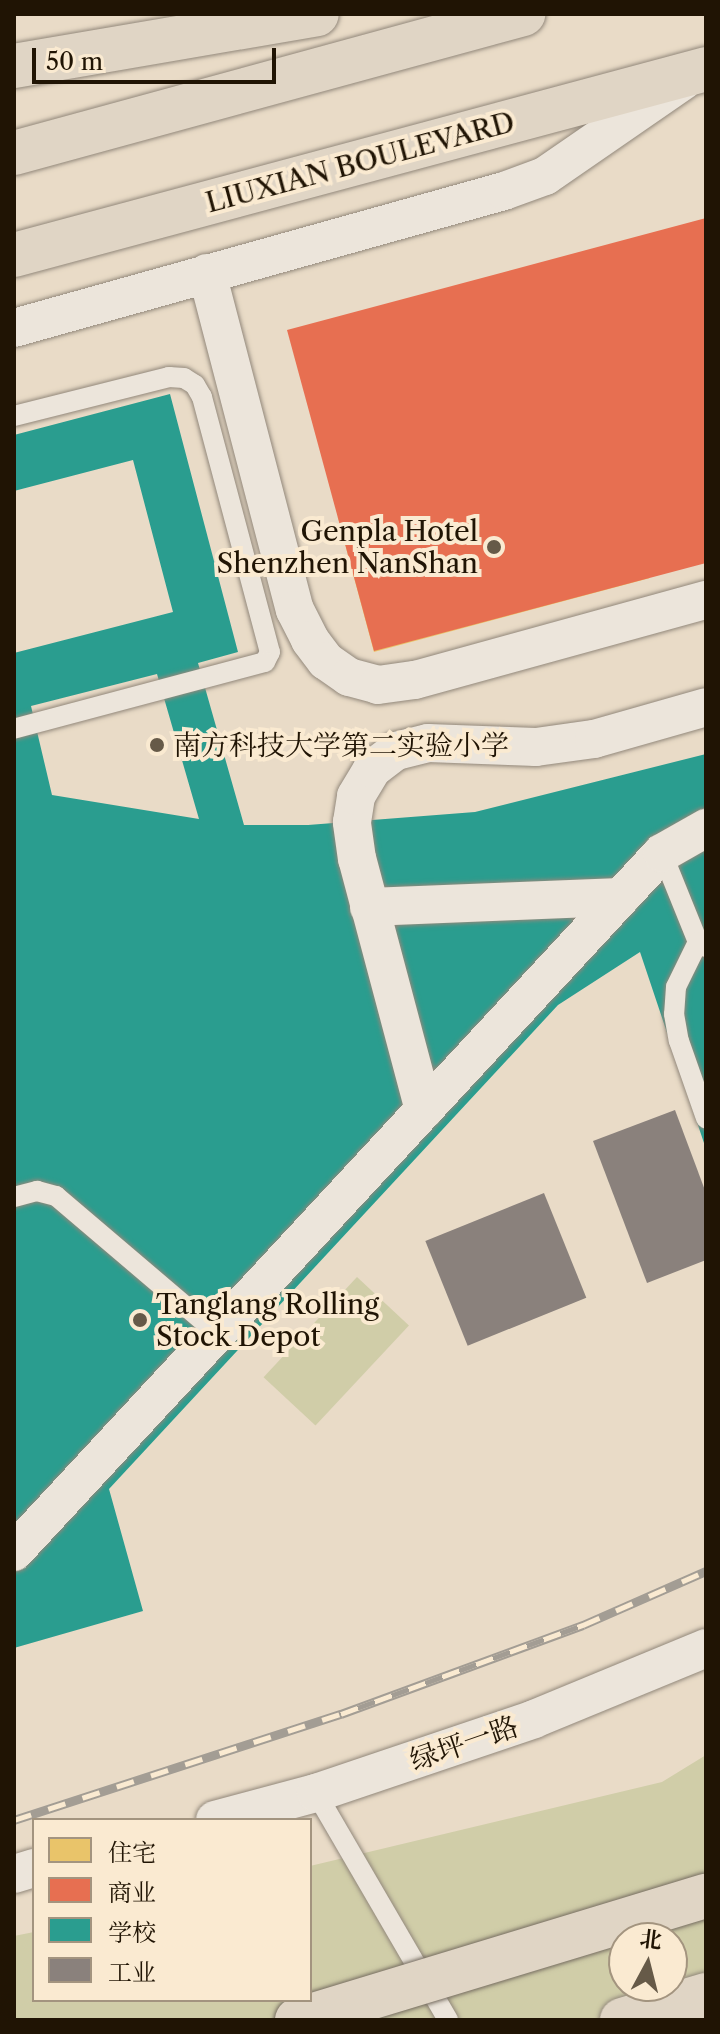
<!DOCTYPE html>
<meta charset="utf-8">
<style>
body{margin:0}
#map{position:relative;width:720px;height:2034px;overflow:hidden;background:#e9dbc7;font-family:"Libre Caslon Text","Noto Serif SC",serif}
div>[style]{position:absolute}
.green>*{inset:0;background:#d0cda8;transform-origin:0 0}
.homes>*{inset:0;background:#e9c46a;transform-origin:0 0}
.shops>*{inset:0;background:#e76f51}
.schools>*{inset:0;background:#2a9d8f}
.industry>*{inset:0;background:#8a817c;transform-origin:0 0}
.roads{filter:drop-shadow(0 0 2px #92887b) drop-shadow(0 0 2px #92887b)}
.lane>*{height:20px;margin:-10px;padding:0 10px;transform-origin:10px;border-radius:10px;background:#ece5db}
.street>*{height:38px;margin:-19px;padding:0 19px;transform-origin:19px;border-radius:19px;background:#ece5db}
.primary>*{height:44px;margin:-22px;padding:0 22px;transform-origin:22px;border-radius:22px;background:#e0d5c5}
.highway>*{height:44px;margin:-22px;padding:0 22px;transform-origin:22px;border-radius:22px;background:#e0d5c5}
.rail>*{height:9px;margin-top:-4.5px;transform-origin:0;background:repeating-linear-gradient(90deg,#faead1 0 18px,#a39d94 0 36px);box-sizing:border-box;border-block:2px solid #a39d94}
.bridges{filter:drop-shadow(0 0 2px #766d61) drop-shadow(0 0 2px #766d61)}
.highway-bridge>*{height:44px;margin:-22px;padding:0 22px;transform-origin:22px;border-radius:22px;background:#e0d5c5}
.dots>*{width:22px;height:22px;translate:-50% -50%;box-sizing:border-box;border:4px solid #faead1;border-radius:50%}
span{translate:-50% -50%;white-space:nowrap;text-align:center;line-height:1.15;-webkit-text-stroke:8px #faead1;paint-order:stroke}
.street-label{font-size:28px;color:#201404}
.poi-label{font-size:28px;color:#201404}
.right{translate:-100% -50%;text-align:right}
.left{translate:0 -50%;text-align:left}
.frame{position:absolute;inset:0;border:16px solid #201404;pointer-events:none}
.legend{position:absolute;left:32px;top:1818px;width:280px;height:184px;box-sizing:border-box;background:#faead1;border:2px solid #a3947f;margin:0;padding:10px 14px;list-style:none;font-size:24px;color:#201404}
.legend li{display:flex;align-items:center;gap:16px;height:40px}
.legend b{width:40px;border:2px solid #a3947f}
.north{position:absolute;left:608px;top:1922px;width:80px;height:80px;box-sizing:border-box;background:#faead1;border:2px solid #a3947f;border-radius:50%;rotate:7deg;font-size:22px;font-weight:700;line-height:32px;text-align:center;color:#201404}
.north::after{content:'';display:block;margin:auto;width:28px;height:36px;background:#665a48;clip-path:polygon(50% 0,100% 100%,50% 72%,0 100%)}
.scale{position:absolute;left:32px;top:48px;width:244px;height:36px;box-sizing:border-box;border:4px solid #201404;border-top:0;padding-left:10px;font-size:24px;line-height:28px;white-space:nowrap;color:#201404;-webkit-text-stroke:6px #faead1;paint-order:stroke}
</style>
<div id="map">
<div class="green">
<div style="left:357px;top:1277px;width:71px;height:137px;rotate:43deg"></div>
<div style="clip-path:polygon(evenodd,706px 1755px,706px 2020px,14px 2020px,14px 1936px,34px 1932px,34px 2000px,310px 2000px,310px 1866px,662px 1782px,706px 1755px,624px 1938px,672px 1938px,672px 1986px,624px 1986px,624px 1938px)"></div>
</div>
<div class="homes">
<div style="left:613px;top:443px;width:140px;height:285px;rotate:75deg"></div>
</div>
<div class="shops">
<div style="clip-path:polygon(706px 218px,706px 563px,374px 651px,287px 330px)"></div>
</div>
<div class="schools">
<div style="clip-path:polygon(evenodd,170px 394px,238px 652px,198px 663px,244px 825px,308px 825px,475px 812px,706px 754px,706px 1149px,640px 952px,558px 1005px,109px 1489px,143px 1611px,14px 1648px,14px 653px,173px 612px,133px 460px,14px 491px,14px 435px,170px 394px,157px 674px,199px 819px,52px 795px,31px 706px,157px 674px)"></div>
</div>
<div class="industry">
<div style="clip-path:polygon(675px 1110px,706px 1193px,706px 1260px,647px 1283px,593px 1141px)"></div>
<div style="left:544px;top:1193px;width:113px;height:128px;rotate:68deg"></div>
</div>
<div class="roads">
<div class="lane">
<div style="left:14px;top:416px;width:160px;rotate:-14.1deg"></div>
<div style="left:169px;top:377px;width:15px;rotate:4deg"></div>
<div style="left:184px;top:378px;width:13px;rotate:32deg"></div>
<div style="left:195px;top:385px;width:14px;rotate:60deg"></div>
<div style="left:202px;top:397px;width:264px;rotate:75.1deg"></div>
<div style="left:270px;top:652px;width:11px;rotate:117deg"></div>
<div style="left:265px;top:662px;width:260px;rotate:165.1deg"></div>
<div style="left:662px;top:853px;width:96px;rotate:68deg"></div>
<div style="left:698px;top:942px;width:9px;rotate:32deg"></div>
<div style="left:698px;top:942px;width:50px;rotate:116.1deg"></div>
<div style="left:676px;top:987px;width:27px;rotate:94deg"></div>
<div style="left:674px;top:1014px;width:27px;rotate:80deg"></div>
<div style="left:679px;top:1041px;width:82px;rotate:70.7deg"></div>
<div style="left:14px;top:1197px;width:24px;rotate:-15deg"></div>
<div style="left:37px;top:1191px;width:20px;rotate:15deg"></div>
<div style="left:56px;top:1196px;width:211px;rotate:40.4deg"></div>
<div style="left:316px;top:1793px;width:263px;rotate:59.8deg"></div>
</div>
<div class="street">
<div style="left:207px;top:273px;width:348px;rotate:75.4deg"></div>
<div style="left:295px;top:610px;width:34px;rotate:63deg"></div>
<div style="left:310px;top:640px;width:26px;rotate:53deg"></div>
<div style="left:326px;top:661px;width:28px;rotate:35deg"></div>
<div style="left:349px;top:677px;width:30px;rotate:15deg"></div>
<div style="left:378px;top:685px;width:37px;rotate:-8deg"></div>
<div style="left:415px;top:680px;width:302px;rotate:-15.4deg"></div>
<div style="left:14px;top:328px;width:509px;rotate:-15.62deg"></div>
<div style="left:504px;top:191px;width:44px;rotate:-20.1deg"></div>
<div style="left:545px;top:176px;width:169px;rotate:-34.6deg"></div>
<div style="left:369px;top:907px;width:252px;rotate:-2.3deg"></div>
<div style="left:424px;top:1110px;width:260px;rotate:-104.9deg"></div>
<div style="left:357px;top:859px;width:37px;rotate:-98deg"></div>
<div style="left:352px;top:822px;width:26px;rotate:-81deg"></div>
<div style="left:356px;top:796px;width:31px;rotate:-59deg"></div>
<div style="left:372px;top:769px;width:30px;rotate:-37deg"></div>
<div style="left:396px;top:751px;width:33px;rotate:-14deg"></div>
<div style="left:428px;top:743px;width:108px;rotate:2.1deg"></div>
<div style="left:536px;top:747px;width:59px;rotate:-7.9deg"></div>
<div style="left:594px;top:739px;width:116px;rotate:-15.9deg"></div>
<div style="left:14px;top:1552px;width:953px;rotate:-47.17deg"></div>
<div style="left:662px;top:853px;width:51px;rotate:-29.6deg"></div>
<div style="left:215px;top:1820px;width:105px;rotate:-15deg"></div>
<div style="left:316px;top:1793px;width:230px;rotate:-18.7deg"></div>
<div style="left:534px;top:1719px;width:186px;rotate:-22.4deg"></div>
<div style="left:14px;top:1874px;width:21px;rotate:-17deg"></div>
</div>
<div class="primary">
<div style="left:14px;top:66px;width:307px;rotate:-9.7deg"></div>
<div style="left:14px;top:153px;width:528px;rotate:-15.27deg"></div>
<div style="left:14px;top:255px;width:717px;rotate:-15.04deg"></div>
</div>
<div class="highway">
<div style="left:622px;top:2020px;width:88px;rotate:-16.6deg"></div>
</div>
</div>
<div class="rail">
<div style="left:14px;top:1820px;width:344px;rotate:-18deg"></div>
<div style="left:341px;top:1714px;width:258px;rotate:-20.2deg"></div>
<div style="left:583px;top:1625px;width:134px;rotate:-23.7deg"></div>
</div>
<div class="bridges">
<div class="highway-bridge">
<div style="left:297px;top:2020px;width:427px;rotate:-16.9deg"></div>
</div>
</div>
<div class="dots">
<div style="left:494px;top:547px;background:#665a48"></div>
<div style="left:157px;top:745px;background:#665a48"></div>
<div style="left:140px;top:1320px;background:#665a48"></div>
</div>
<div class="street-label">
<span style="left:360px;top:162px;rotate:-15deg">LIUXIAN BOULEVARD</span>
<span style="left:464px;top:1743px;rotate:-19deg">绿坪一路</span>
</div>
<div class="poi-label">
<span class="right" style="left:478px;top:547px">Genpla Hotel<br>Shenzhen NanShan</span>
<span class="left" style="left:173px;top:745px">南方科技大学第二实验小学</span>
<span class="left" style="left:156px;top:1320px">Tanglang Rolling<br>Stock Depot</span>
</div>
<div class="frame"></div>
<ul class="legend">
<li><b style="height:22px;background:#e9c46a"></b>住宅</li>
<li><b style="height:22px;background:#e76f51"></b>商业</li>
<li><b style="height:22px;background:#2a9d8f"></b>学校</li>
<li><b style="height:22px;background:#8a817c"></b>工业</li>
</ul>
<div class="north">北</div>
<div class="scale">50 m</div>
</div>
